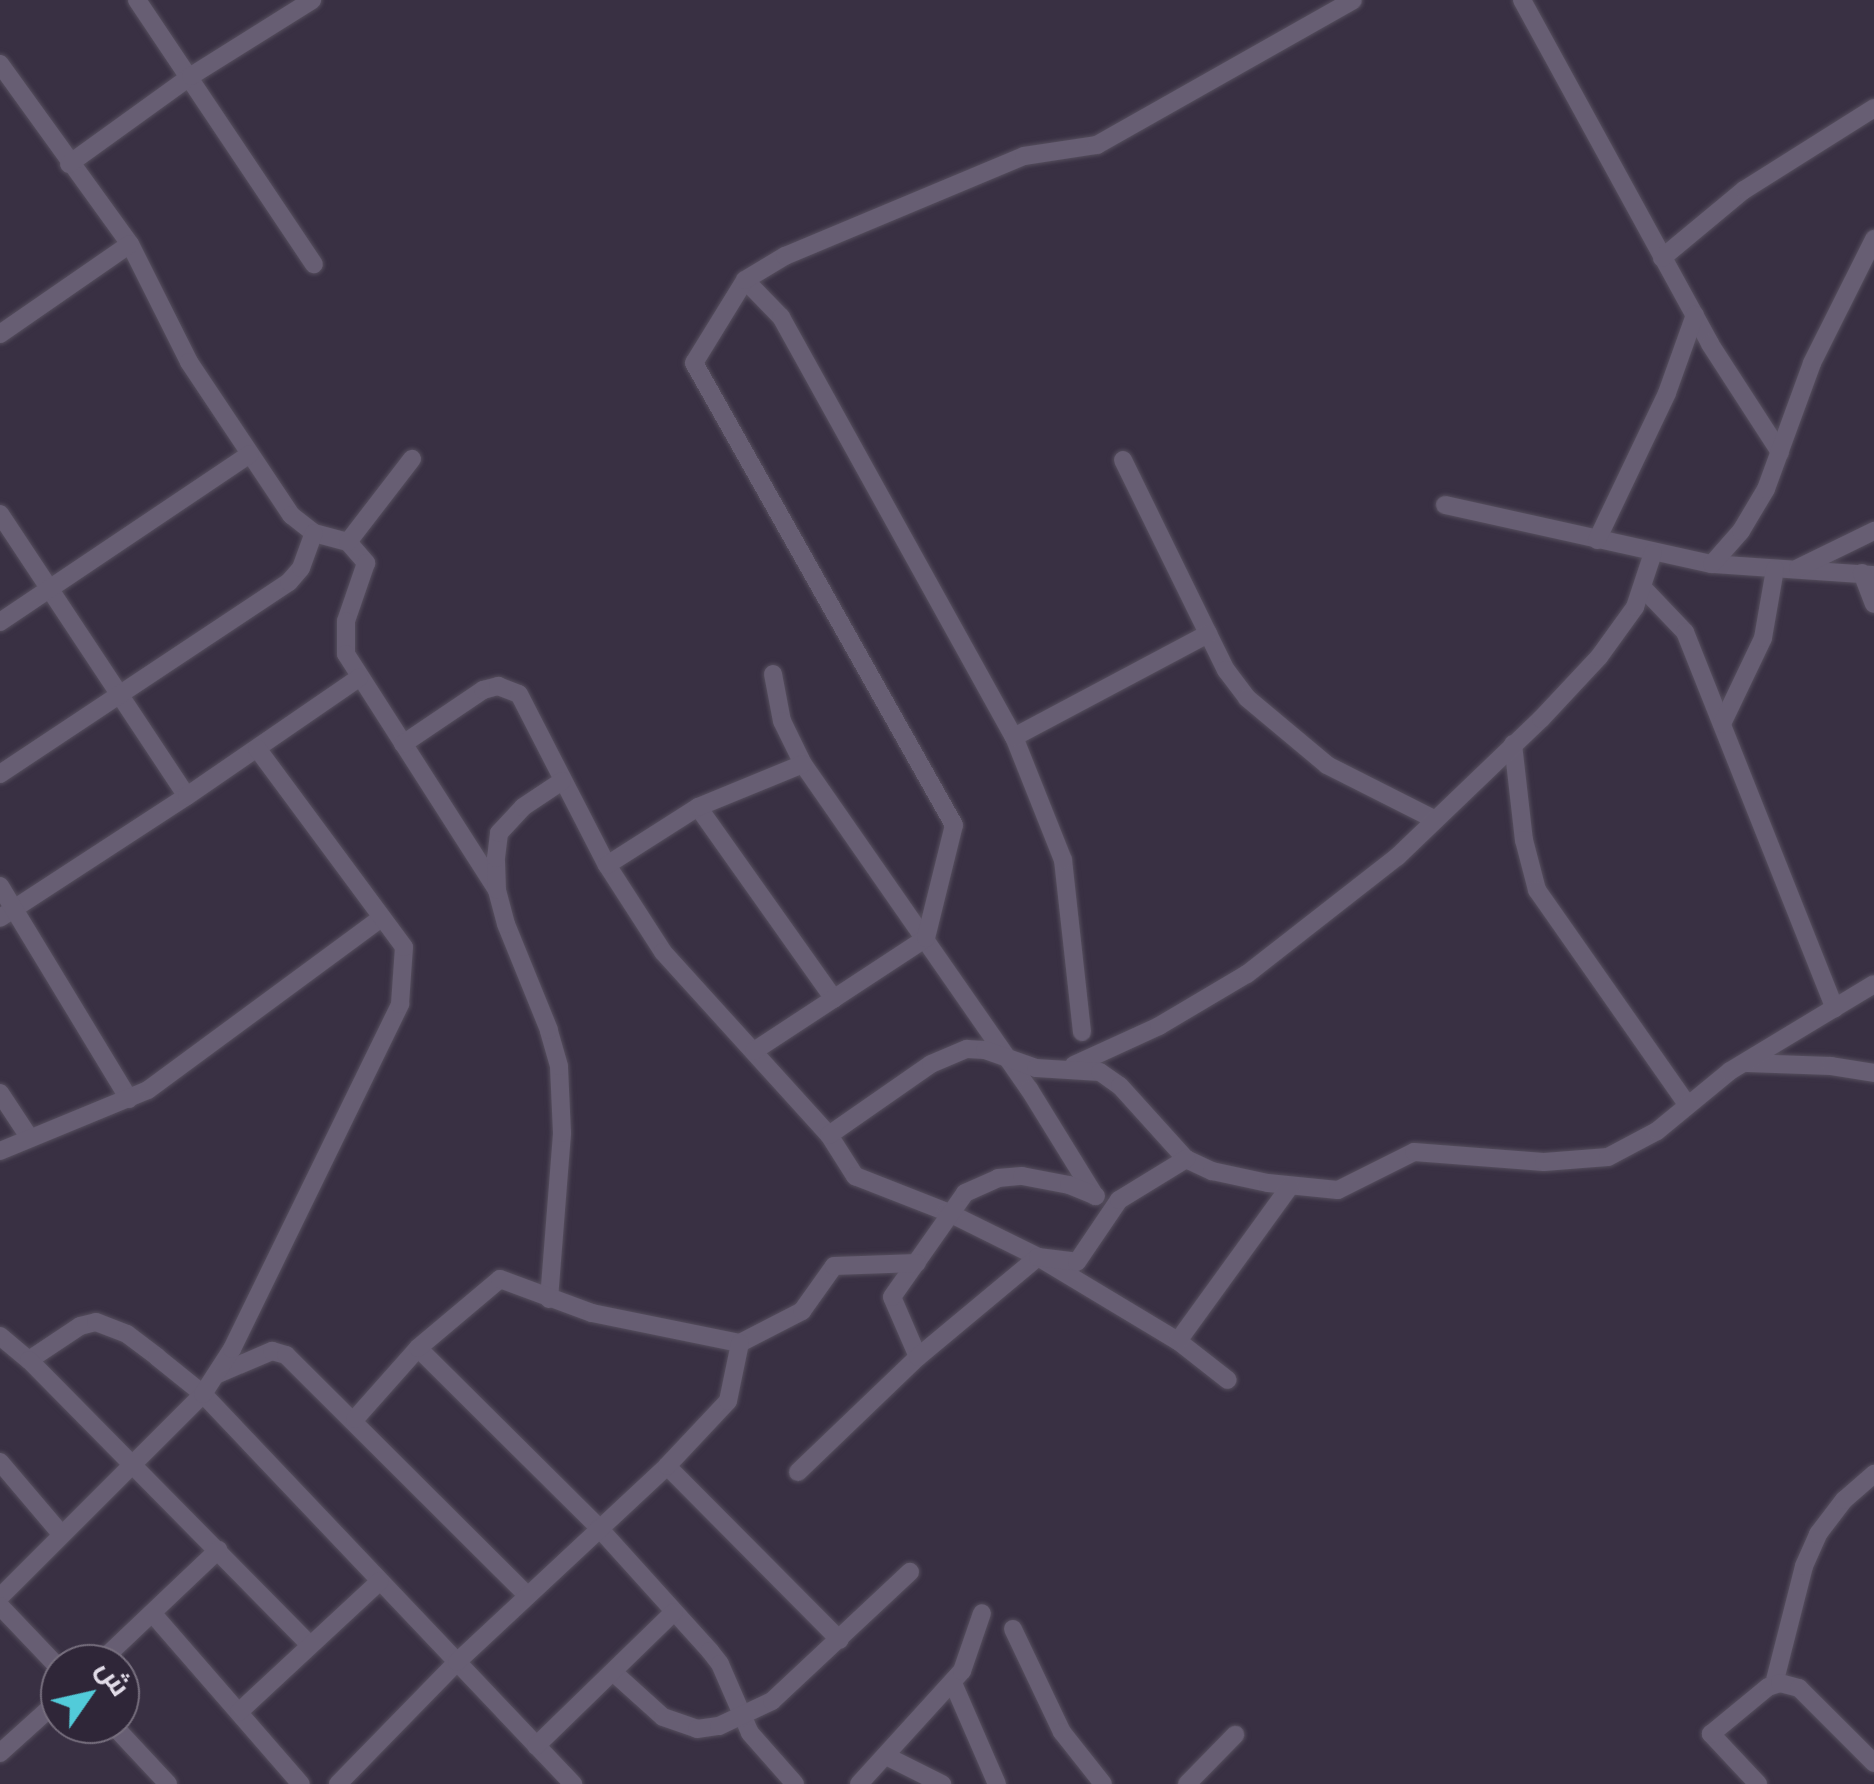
<!DOCTYPE html>
<meta charset="utf-8">
<style>
body{margin:0}
#map{position:relative;width:1874px;height:1784px;overflow:hidden;background:#393043;font-family:"Nunito Sans",Cairo,sans-serif}
div>[style]{position:absolute}
.roads{filter:drop-shadow(0 0 2px #564f5e) drop-shadow(0 0 2px #564f5e)}
.street>*{height:18px;margin:-9px;padding:0 9px;transform-origin:9px;border-radius:9px;background:#675e73}
span{translate:-50% -50%;white-space:nowrap;text-align:center;line-height:1.15;-webkit-text-stroke:8px #2f2638;paint-order:stroke}
.north{position:absolute;left:40px;top:1644px;width:100px;height:100px;box-sizing:border-box;background:#2f2638;border:2px solid #776f7e;border-radius:50%;rotate:56deg;font-size:28px;font-weight:700;line-height:40px;text-align:center;color:#e2dce8}
.north::after{content:'';display:block;margin:auto;width:35px;height:45px;background:#52cbd9;clip-path:polygon(50% 0,100% 100%,50% 72%,0 100%)}
</style>
<div id="map">
<div class="roads">
<div class="street">
<div style="left:137px;top:0;width:318px;rotate:56.2deg"></div>
<div style="left:1522px;top:0;width:392px;rotate:61.3deg"></div>
<div style="left:1710px;top:344px;width:129px;rotate:57.1deg"></div>
<div style="left:0;top:64px;width:222px;rotate:54.2deg"></div>
<div style="left:130px;top:244px;width:132px;rotate:63.4deg"></div>
<div style="left:189px;top:362px;width:184px;rotate:56.3deg"></div>
<div style="left:291px;top:515px;width:29px;rotate:38deg"></div>
<div style="left:314px;top:533px;width:35px;rotate:15deg"></div>
<div style="left:348px;top:542px;width:28px;rotate:49deg"></div>
<div style="left:366px;top:563px;width:61px;rotate:109deg"></div>
<div style="left:346px;top:621px;width:33px;rotate:90deg"></div>
<div style="left:346px;top:654px;width:280px;rotate:57.4deg"></div>
<div style="left:69px;top:164px;width:150px;rotate:-35.8deg"></div>
<div style="left:191px;top:76px;width:143px;rotate:-32.1deg"></div>
<div style="left:1662px;top:258px;width:107px;rotate:-39.7deg"></div>
<div style="left:1744px;top:190px;width:154px;rotate:-32.2deg"></div>
<div style="left:745px;top:280px;width:52px;rotate:45.8deg"></div>
<div style="left:781px;top:317px;width:480px;rotate:61deg"></div>
<div style="left:0;top:334px;width:158px;rotate:-34.7deg"></div>
<div style="left:1123px;top:460px;width:234px;rotate:63.9deg"></div>
<div style="left:1226px;top:670px;width:35px;rotate:53deg"></div>
<div style="left:1247px;top:698px;width:104px;rotate:39.9deg"></div>
<div style="left:1327px;top:765px;width:120px;rotate:26.8deg"></div>
<div style="left:1445px;top:505px;width:273px;rotate:12.5deg"></div>
<div style="left:1712px;top:564px;width:162px;rotate:3.9deg"></div>
<div style="left:0;top:514px;width:338px;rotate:56.5deg"></div>
<div style="left:187px;top:796px;width:223px;rotate:146.9deg"></div>
<div style="left:1597px;top:540px;width:163px;rotate:-64.5deg"></div>
<div style="left:1667px;top:393px;width:83px;rotate:-70.3deg"></div>
<div style="left:348px;top:542px;width:105px;rotate:-52.4deg"></div>
<div style="left:1712px;top:564px;width:44px;rotate:-48.7deg"></div>
<div style="left:1741px;top:531px;width:49px;rotate:-59.2deg"></div>
<div style="left:1766px;top:489px;width:134px;rotate:-69.9deg"></div>
<div style="left:1812px;top:363px;width:139px;rotate:-63.4deg"></div>
<div style="left:1798px;top:568px;width:85px;rotate:-26deg"></div>
<div style="left:1862px;top:573px;width:33px;rotate:69deg"></div>
<div style="left:1643px;top:588px;width:61px;rotate:46.3deg"></div>
<div style="left:1685px;top:632px;width:405px;rotate:68.3deg"></div>
<div style="left:0;top:622px;width:301px;rotate:-33.9deg"></div>
<div style="left:773px;top:674px;width:48px;rotate:79.2deg"></div>
<div style="left:782px;top:721px;width:48px;rotate:64deg"></div>
<div style="left:803px;top:764px;width:396px;rotate:55.2deg"></div>
<div style="left:1029px;top:1089px;width:126px;rotate:58.3deg"></div>
<div style="left:1722px;top:724px;width:95px;rotate:-64.5deg"></div>
<div style="left:1763px;top:638px;width:70px;rotate:-80.1deg"></div>
<div style="left:403px;top:744px;width:97px;rotate:-34deg"></div>
<div style="left:483px;top:690px;width:16px;rotate:-15deg"></div>
<div style="left:498px;top:686px;width:22px;rotate:21deg"></div>
<div style="left:519px;top:694px;width:192px;rotate:62.8deg"></div>
<div style="left:607px;top:865px;width:103px;rotate:57.2deg"></div>
<div style="left:663px;top:952px;width:247px;rotate:47.8deg"></div>
<div style="left:829px;top:1135px;width:49px;rotate:57.6deg"></div>
<div style="left:855px;top:1176px;width:99px;rotate:21.4deg"></div>
<div style="left:947px;top:1212px;width:102px;rotate:26.3deg"></div>
<div style="left:1038px;top:1257px;width:163px;rotate:31deg"></div>
<div style="left:1178px;top:1341px;width:63px;rotate:38deg"></div>
<div style="left:1513px;top:744px;width:97px;rotate:83.5deg"></div>
<div style="left:1524px;top:840px;width:52px;rotate:75.4deg"></div>
<div style="left:1537px;top:890px;width:261px;rotate:55deg"></div>
<div style="left:0;top:774px;width:347px;rotate:-33.6deg"></div>
<div style="left:289px;top:582px;width:18px;rotate:-49deg"></div>
<div style="left:301px;top:568px;width:37px;rotate:-70deg"></div>
<div style="left:187px;top:796px;width:209px;rotate:-34.5deg"></div>
<div style="left:698px;top:807px;width:235px;rotate:54.7deg"></div>
<div style="left:607px;top:865px;width:108px;rotate:-32.5deg"></div>
<div style="left:698px;top:807px;width:113px;rotate:-22.3deg"></div>
<div style="left:0;top:886px;width:249px;rotate:58.8deg"></div>
<div style="left:1082px;top:1032px;width:173px;rotate:-96.3deg"></div>
<div style="left:1063px;top:860px;width:132px;rotate:-111.7deg"></div>
<div style="left:1014px;top:737px;width:220px;rotate:-28deg"></div>
<div style="left:754px;top:1051px;width:206px;rotate:-33.3deg"></div>
<div style="left:926px;top:938px;width:116px;rotate:-76.1deg"></div>
<div style="left:954px;top:825px;width:530px;rotate:-119.37deg"></div>
<div style="left:694px;top:363px;width:97px;rotate:-58.4deg"></div>
<div style="left:745px;top:280px;width:47px;rotate:-31deg"></div>
<div style="left:785px;top:256px;width:259px;rotate:-22.7deg"></div>
<div style="left:1024px;top:156px;width:74px;rotate:-8.6deg"></div>
<div style="left:1097px;top:145px;width:294px;rotate:-29.5deg"></div>
<div style="left:1747px;top:1063px;width:84px;rotate:2deg"></div>
<div style="left:1831px;top:1066px;width:44px;rotate:9.2deg"></div>
<div style="left:1074px;top:1065px;width:94px;rotate:-24.6deg"></div>
<div style="left:1159px;top:1026px;width:102px;rotate:-30.6deg"></div>
<div style="left:1247px;top:974px;width:190px;rotate:-38deg"></div>
<div style="left:1397px;top:857px;width:199px;rotate:-43.8deg"></div>
<div style="left:1541px;top:719px;width:85px;rotate:-46.9deg"></div>
<div style="left:1599px;top:657px;width:62px;rotate:-54.2deg"></div>
<div style="left:1635px;top:607px;width:57px;rotate:-71.6deg"></div>
<div style="left:0;top:1093px;width:53px;rotate:56.6deg"></div>
<div style="left:829px;top:1135px;width:124px;rotate:-34.8deg"></div>
<div style="left:931px;top:1064px;width:39px;rotate:-23deg"></div>
<div style="left:967px;top:1049px;width:18px;rotate:3deg"></div>
<div style="left:985px;top:1050px;width:54px;rotate:19.4deg"></div>
<div style="left:1036px;top:1068px;width:64px;rotate:3.6deg"></div>
<div style="left:1100px;top:1072px;width:24px;rotate:35deg"></div>
<div style="left:1120px;top:1086px;width:98px;rotate:47.9deg"></div>
<div style="left:1186px;top:1159px;width:29px;rotate:25deg"></div>
<div style="left:1212px;top:1171px;width:57px;rotate:12.1deg"></div>
<div style="left:1268px;top:1183px;width:70px;rotate:5.7deg"></div>
<div style="left:1338px;top:1190px;width:85px;rotate:-26.6deg"></div>
<div style="left:1414px;top:1152px;width:130px;rotate:4.4deg"></div>
<div style="left:1544px;top:1162px;width:64px;rotate:-4.5deg"></div>
<div style="left:1608px;top:1157px;width:55px;rotate:-28deg"></div>
<div style="left:1657px;top:1131px;width:94px;rotate:-39.4deg"></div>
<div style="left:1730px;top:1071px;width:168px;rotate:-31.1deg"></div>
<div style="left:0;top:1151px;width:160px;rotate:-22.4deg"></div>
<div style="left:148px;top:1090px;width:290px;rotate:-36.4deg"></div>
<div style="left:549px;top:1299px;width:167px;rotate:-85.5deg"></div>
<div style="left:562px;top:1133px;width:67px;rotate:-92.6deg"></div>
<div style="left:559px;top:1066px;width:37px;rotate:-106deg"></div>
<div style="left:549px;top:1030px;width:114px;rotate:-112.1deg"></div>
<div style="left:506px;top:924px;width:35px;rotate:-105deg"></div>
<div style="left:497px;top:890px;width:32px;rotate:-92deg"></div>
<div style="left:496px;top:858px;width:25px;rotate:-83deg"></div>
<div style="left:499px;top:833px;width:35px;rotate:-47deg"></div>
<div style="left:523px;top:807px;width:47px;rotate:-33.7deg"></div>
<div style="left:0;top:1336px;width:38px;rotate:40deg"></div>
<div style="left:29px;top:1360px;width:61px;rotate:-33.7deg"></div>
<div style="left:80px;top:1326px;width:16px;rotate:-14deg"></div>
<div style="left:96px;top:1322px;width:33px;rotate:21deg"></div>
<div style="left:127px;top:1334px;width:38px;rotate:37deg"></div>
<div style="left:157px;top:1357px;width:59px;rotate:38.8deg"></div>
<div style="left:203px;top:1394px;width:538px;rotate:46.51deg"></div>
<div style="left:1178px;top:1341px;width:191px;rotate:-54.1deg"></div>
<div style="left:418px;top:1348px;width:255px;rotate:44.8deg"></div>
<div style="left:599px;top:1528px;width:166px;rotate:47.9deg"></div>
<div style="left:710px;top:1651px;width:16px;rotate:52deg"></div>
<div style="left:720px;top:1664px;width:75px;rotate:66.5deg"></div>
<div style="left:750px;top:1733px;width:68px;rotate:48.6deg"></div>
<div style="left:918px;top:1357px;width:65px;rotate:-113.4deg"></div>
<div style="left:892px;top:1297px;width:127px;rotate:-54.9deg"></div>
<div style="left:965px;top:1193px;width:36px;rotate:-24deg"></div>
<div style="left:998px;top:1178px;width:24px;rotate:-5deg"></div>
<div style="left:1022px;top:1176px;width:48px;rotate:10.8deg"></div>
<div style="left:1069px;top:1185px;width:29px;rotate:22deg"></div>
<div style="left:29px;top:1360px;width:399px;rotate:45.4deg"></div>
<div style="left:218px;top:1374px;width:59px;rotate:-23.1deg"></div>
<div style="left:272px;top:1351px;width:15px;rotate:16deg"></div>
<div style="left:286px;top:1355px;width:340px;rotate:44.9deg"></div>
<div style="left:355px;top:1419px;width:95px;rotate:-48.4deg"></div>
<div style="left:418px;top:1348px;width:107px;rotate:-40.1deg"></div>
<div style="left:500px;top:1279px;width:98px;rotate:20.3deg"></div>
<div style="left:592px;top:1313px;width:151px;rotate:11.5deg"></div>
<div style="left:740px;top:1343px;width:70px;rotate:-27.3deg"></div>
<div style="left:802px;top:1311px;width:55px;rotate:-54.6deg"></div>
<div style="left:834px;top:1266px;width:83px;rotate:-2.1deg"></div>
<div style="left:0;top:1462px;width:94px;rotate:49.7deg"></div>
<div style="left:667px;top:1466px;width:245px;rotate:45.2deg"></div>
<div style="left:798px;top:1472px;width:166px;rotate:-43.8deg"></div>
<div style="left:918px;top:1357px;width:156px;rotate:-39.8deg"></div>
<div style="left:1038px;top:1257px;width:39px;rotate:7deg"></div>
<div style="left:1077px;top:1262px;width:75px;rotate:-55.9deg"></div>
<div style="left:1119px;top:1200px;width:79px;rotate:-31.5deg"></div>
<div style="left:0;top:1597px;width:287px;rotate:-45deg"></div>
<div style="left:203px;top:1394px;width:54px;rotate:-57.2deg"></div>
<div style="left:232px;top:1349px;width:384px;rotate:-64deg"></div>
<div style="left:400px;top:1004px;width:57px;rotate:-86deg"></div>
<div style="left:404px;top:947px;width:247px;rotate:-126.5deg"></div>
<div style="left:0;top:1606px;width:87px;rotate:46.4deg"></div>
<div style="left:153px;top:1614px;width:225px;rotate:49deg"></div>
<div style="left:1013px;top:1629px;width:114px;rotate:64.6deg"></div>
<div style="left:1062px;top:1732px;width:66px;rotate:51.7deg"></div>
<div style="left:98px;top:1664px;width:166px;rotate:-43.5deg"></div>
<div style="left:613px;top:1672px;width:67px;rotate:42deg"></div>
<div style="left:663px;top:1717px;width:36px;rotate:19deg"></div>
<div style="left:697px;top:1729px;width:22px;rotate:-8deg"></div>
<div style="left:719px;top:1726px;width:59px;rotate:-25.3deg"></div>
<div style="left:772px;top:1701px;width:189px;rotate:-43.1deg"></div>
<div style="left:953px;top:1683px;width:110px;rotate:66.5deg"></div>
<div style="left:1774px;top:1684px;width:122px;rotate:-75.7deg"></div>
<div style="left:1804px;top:1566px;width:35px;rotate:-66deg"></div>
<div style="left:1818px;top:1534px;width:43px;rotate:-52.6deg"></div>
<div style="left:1844px;top:1500px;width:40px;rotate:-41deg"></div>
<div style="left:239px;top:1712px;width:192px;rotate:-42.9deg"></div>
<div style="left:112px;top:1724px;width:82px;rotate:47deg"></div>
<div style="left:536px;top:1746px;width:192px;rotate:-44.2deg"></div>
<div style="left:0;top:1753px;width:81px;rotate:-42deg"></div>
<div style="left:886px;top:1756px;width:63px;rotate:26.6deg"></div>
<div style="left:338px;top:1784px;width:170px;rotate:-45.7deg"></div>
<div style="left:457px;top:1662px;width:287px;rotate:-43deg"></div>
<div style="left:667px;top:1466px;width:89px;rotate:-46.8deg"></div>
<div style="left:728px;top:1401px;width:59px;rotate:-78.3deg"></div>
<div style="left:859px;top:1784px;width:153px;rotate:-47.7deg"></div>
<div style="left:962px;top:1671px;width:61px;rotate:-71deg"></div>
<div style="left:1187px;top:1784px;width:69px;rotate:-45.6deg"></div>
<div style="left:1758px;top:1784px;width:69px;rotate:-133.2deg"></div>
<div style="left:1711px;top:1734px;width:74px;rotate:-39.5deg"></div>
<div style="left:1768px;top:1687px;width:13px;rotate:-18deg"></div>
<div style="left:1780px;top:1683px;width:20px;rotate:15deg"></div>
<div style="left:1799px;top:1688px;width:106px;rotate:45deg"></div>
</div>
</div>
<div class="north">ش</div>
</div>
